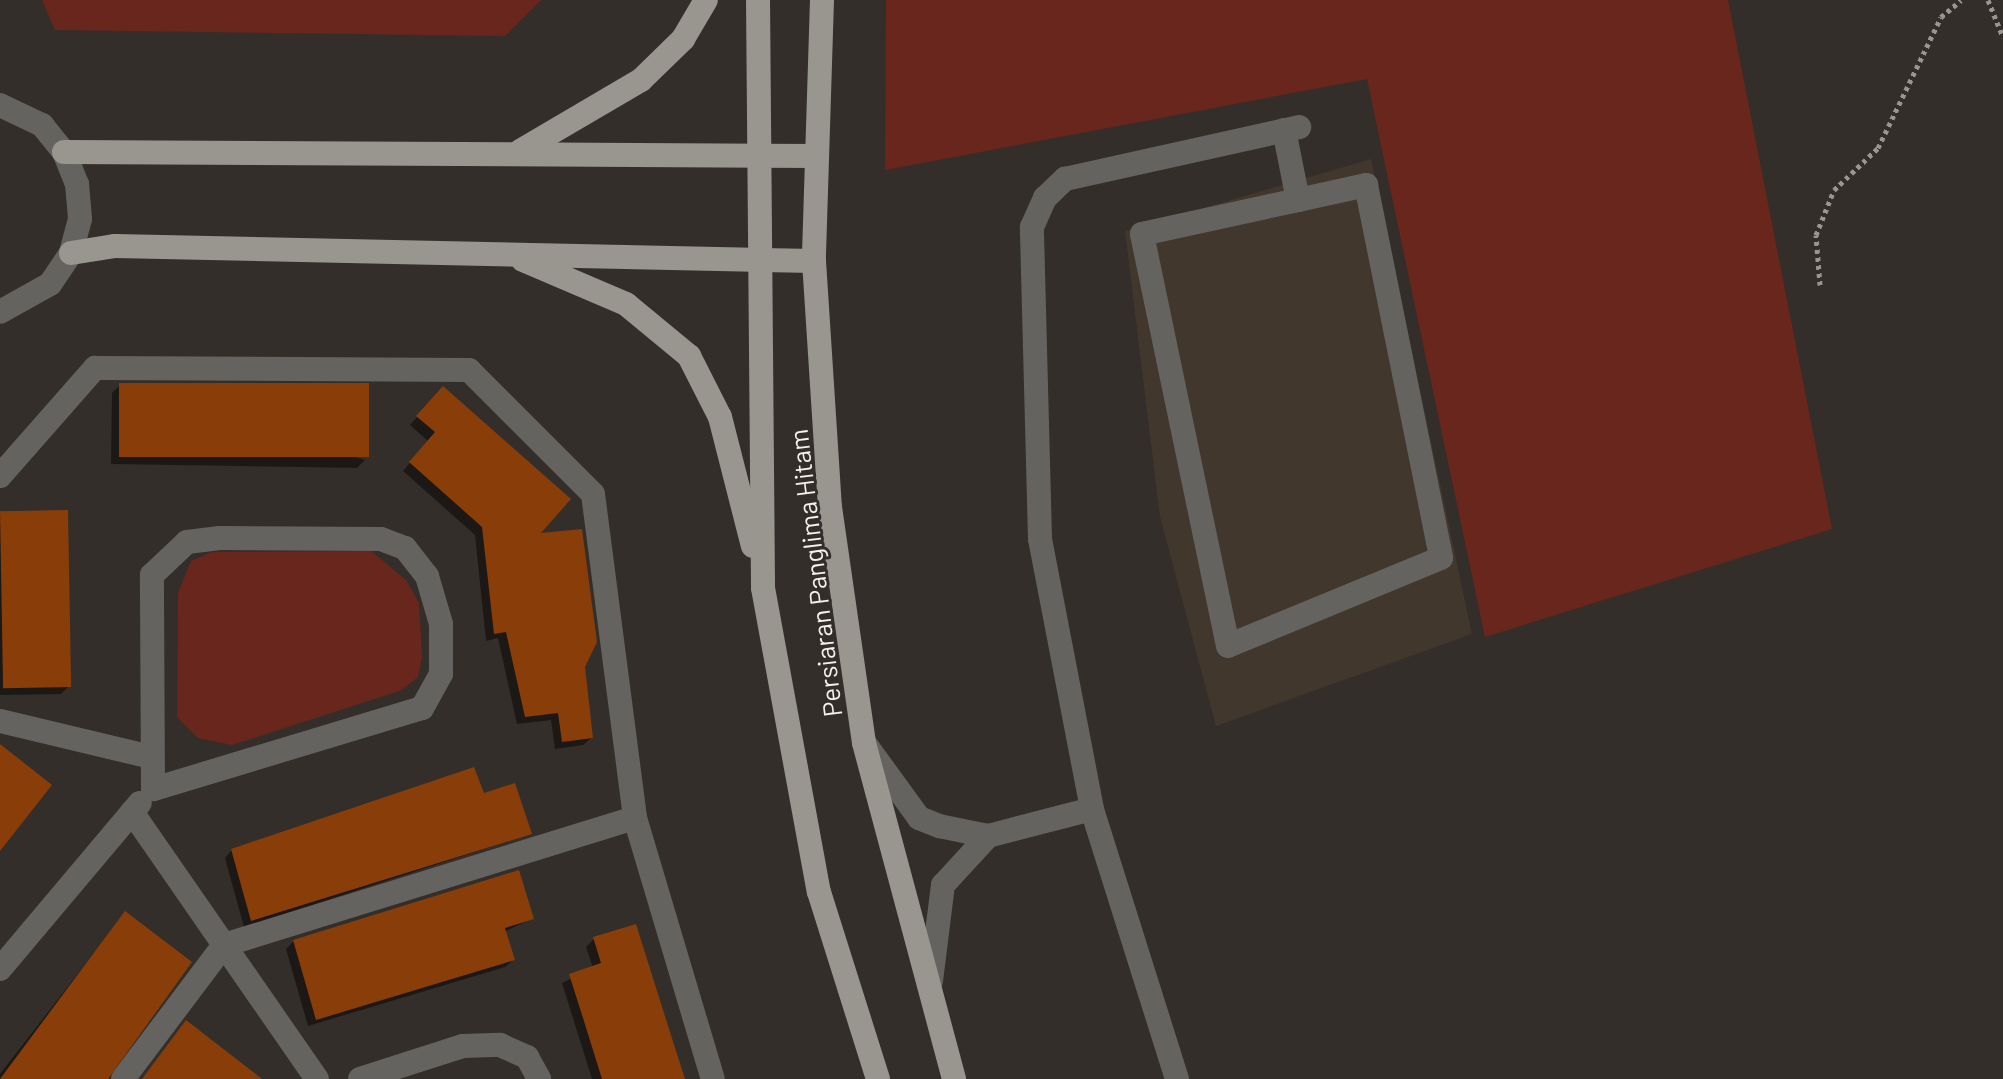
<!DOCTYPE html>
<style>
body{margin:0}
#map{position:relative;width:2003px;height:1079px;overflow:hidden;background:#332e29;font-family:Barlow,sans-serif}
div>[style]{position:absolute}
.built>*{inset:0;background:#41372d}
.green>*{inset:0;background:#69261d}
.shadow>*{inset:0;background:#0007}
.building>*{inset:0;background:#893e0a;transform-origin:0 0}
.path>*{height:5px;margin-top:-2.5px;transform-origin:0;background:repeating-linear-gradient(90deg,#9a9591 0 4px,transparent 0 8px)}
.minor>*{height:24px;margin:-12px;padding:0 12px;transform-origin:12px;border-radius:12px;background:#646360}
.major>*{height:24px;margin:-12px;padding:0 12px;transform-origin:12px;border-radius:12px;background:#99968f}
span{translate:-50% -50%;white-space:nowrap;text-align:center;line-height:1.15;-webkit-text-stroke:6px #332e29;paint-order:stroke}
.street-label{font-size:26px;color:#f5f1ee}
</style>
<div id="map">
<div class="built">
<div style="clip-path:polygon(1371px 159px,1472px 634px,1216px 726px,1160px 517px,1125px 231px)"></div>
</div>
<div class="green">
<div style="clip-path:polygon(42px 0,541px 0,505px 36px,55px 30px)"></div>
<div style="clip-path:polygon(886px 0,1728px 0,1832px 529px,1485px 637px,1367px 79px,885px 170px)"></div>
<div style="clip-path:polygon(371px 551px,406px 580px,419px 603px,422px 656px,418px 677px,402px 690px,232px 745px,198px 738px,177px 717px,178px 593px,191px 561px,212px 552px)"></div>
</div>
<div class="shadow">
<div style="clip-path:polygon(120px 385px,365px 460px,357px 468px,111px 464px,112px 393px)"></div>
<div style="clip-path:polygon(435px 396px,536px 535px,583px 666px,591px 738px,583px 745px,555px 749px,551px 720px,517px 724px,498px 638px,486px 641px,475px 535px,403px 471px,428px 441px,410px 425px)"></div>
<div style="clip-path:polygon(0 513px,69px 686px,61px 694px,0 695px)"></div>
<div style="clip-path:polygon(482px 796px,530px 834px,244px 927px,225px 858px,232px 850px)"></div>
<div style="clip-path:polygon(125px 913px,108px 1079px,0 1079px,0 1074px)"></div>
<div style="clip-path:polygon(531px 919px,504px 932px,513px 960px,505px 967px,308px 1026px,286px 949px,294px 941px)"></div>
<div style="clip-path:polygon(594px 939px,683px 1079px,592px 1079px,562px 983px,593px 968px,586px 947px)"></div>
</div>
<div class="building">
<div style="left:119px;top:383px;width:250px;height:74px"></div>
<div style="clip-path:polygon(443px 386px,571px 499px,541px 533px,582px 529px,597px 642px,585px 667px,593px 738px,562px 742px,558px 713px,525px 717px,506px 632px,494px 634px,482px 527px,409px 462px,435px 432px,416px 416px)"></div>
<div style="left:68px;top:510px;width:177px;height:68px;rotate:89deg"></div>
<div style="clip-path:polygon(0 744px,52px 785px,0 851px)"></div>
<div style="clip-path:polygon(474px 767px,484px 793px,515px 783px,532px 834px,251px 921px,231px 849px)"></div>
<div style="clip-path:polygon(519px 870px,534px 919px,505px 928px,515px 960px,316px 1020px,293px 940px)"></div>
<div style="clip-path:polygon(125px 911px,192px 962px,108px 1079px,0 1079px)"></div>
<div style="clip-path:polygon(636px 924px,663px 1010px,685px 1079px,602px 1079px,583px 1018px,569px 974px,601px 963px,593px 937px)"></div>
<div style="clip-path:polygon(186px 1020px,262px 1079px,142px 1079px)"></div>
</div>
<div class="path">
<div style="left:1988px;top:0;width:40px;rotate:68deg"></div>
<div style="left:1820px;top:285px;width:50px;rotate:-94.6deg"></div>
<div style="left:1816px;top:235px;width:48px;rotate:-68.2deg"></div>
<div style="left:1834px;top:190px;width:61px;rotate:-43.7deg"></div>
<div style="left:1878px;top:148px;width:145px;rotate:-64.3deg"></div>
<div style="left:1941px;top:17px;width:26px;rotate:-40deg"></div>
</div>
<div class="minor">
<div style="left:0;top:105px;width:47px;rotate:25.5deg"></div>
<div style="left:42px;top:125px;width:35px;rotate:51deg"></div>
<div style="left:64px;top:152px;width:35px;rotate:68deg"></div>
<div style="left:77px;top:184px;width:35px;rotate:85deg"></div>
<div style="left:80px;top:219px;width:35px;rotate:105deg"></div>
<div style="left:71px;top:253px;width:37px;rotate:124deg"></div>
<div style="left:50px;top:284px;width:57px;rotate:150.8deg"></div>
<div style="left:1284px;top:130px;width:71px;rotate:78.7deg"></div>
<div style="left:1298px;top:200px;width:70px;rotate:-12.4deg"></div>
<div style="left:1366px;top:185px;width:380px;rotate:78.6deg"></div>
<div style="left:1441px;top:558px;width:230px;rotate:157.6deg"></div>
<div style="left:1228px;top:646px;width:421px;rotate:-101.8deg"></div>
<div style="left:1142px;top:234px;width:160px;rotate:-12.3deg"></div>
<div style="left:0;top:476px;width:144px;rotate:-48.7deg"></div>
<div style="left:95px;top:368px;width:374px;rotate:0.3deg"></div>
<div style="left:469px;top:370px;width:175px;rotate:45deg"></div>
<div style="left:593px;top:494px;width:327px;rotate:82.6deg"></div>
<div style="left:635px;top:818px;width:272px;rotate:73.4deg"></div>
<div style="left:220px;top:538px;width:161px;rotate:0.4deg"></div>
<div style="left:381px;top:539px;width:26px;rotate:21deg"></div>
<div style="left:405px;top:548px;width:36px;rotate:52deg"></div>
<div style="left:427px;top:576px;width:50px;rotate:73.7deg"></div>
<div style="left:441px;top:624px;width:50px;rotate:90deg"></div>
<div style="left:441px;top:674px;width:39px;rotate:119deg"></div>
<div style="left:422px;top:708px;width:281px;rotate:163.2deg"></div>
<div style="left:153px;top:789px;width:214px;rotate:-90.3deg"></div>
<div style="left:152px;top:575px;width:48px;rotate:-43.3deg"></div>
<div style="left:187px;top:542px;width:33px;rotate:-7deg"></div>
<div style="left:0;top:721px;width:155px;rotate:13.4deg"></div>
<div style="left:866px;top:745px;width:90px;rotate:54deg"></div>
<div style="left:919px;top:818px;width:22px;rotate:22deg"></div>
<div style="left:939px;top:826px;width:50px;rotate:11.5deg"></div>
<div style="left:988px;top:836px;width:107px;rotate:-14.6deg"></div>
<div style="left:132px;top:812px;width:325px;rotate:55.3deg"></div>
<div style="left:0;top:969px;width:217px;rotate:-49.9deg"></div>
<div style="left:931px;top:981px;width:97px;rotate:-82.9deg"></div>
<div style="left:943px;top:885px;width:67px;rotate:-47.4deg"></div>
<div style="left:123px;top:1079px;width:168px;rotate:-53deg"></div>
<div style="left:224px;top:945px;width:430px;rotate:-17.2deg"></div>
<div style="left:360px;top:1079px;width:108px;rotate:-17.8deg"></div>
<div style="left:463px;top:1046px;width:37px;rotate:-2deg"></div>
<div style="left:500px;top:1045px;width:30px;rotate:24deg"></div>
<div style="left:527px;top:1057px;width:25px;rotate:61deg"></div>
<div style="left:1177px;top:1079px;width:283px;rotate:-107.5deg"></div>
<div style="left:1092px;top:809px;width:275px;rotate:-100.9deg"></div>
<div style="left:1040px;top:539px;width:312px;rotate:-91.5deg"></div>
<div style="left:1032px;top:227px;width:32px;rotate:-66deg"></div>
<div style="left:1045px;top:198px;width:28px;rotate:-44deg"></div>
<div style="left:1065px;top:179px;width:240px;rotate:-12.5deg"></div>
</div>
<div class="major">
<div style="left:758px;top:0;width:588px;rotate:89.51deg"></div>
<div style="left:763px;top:588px;width:309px;rotate:79.6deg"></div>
<div style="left:819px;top:892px;width:196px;rotate:72.5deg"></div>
<div style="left:822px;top:0;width:261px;rotate:91.8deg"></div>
<div style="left:814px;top:261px;width:247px;rotate:86.3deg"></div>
<div style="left:830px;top:507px;width:238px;rotate:81.8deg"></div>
<div style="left:864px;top:743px;width:348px;rotate:75deg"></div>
<div style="left:520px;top:151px;width:140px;rotate:-30.4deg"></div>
<div style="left:641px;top:80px;width:59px;rotate:-44.3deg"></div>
<div style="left:683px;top:39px;width:45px;rotate:-59.5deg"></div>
<div style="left:64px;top:152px;width:753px;rotate:0.3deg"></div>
<div style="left:71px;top:253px;width:45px;rotate:-9deg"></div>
<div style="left:115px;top:246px;width:699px;rotate:1.23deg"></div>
<div style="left:523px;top:260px;width:112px;rotate:23.1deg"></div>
<div style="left:626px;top:304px;width:82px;rotate:39.5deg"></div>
<div style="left:689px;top:356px;width:68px;rotate:63.1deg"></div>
<div style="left:720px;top:417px;width:133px;rotate:75.7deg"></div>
</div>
<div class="street-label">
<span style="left:815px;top:573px;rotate:-97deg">Persiaran Panglima Hitam</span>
</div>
</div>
